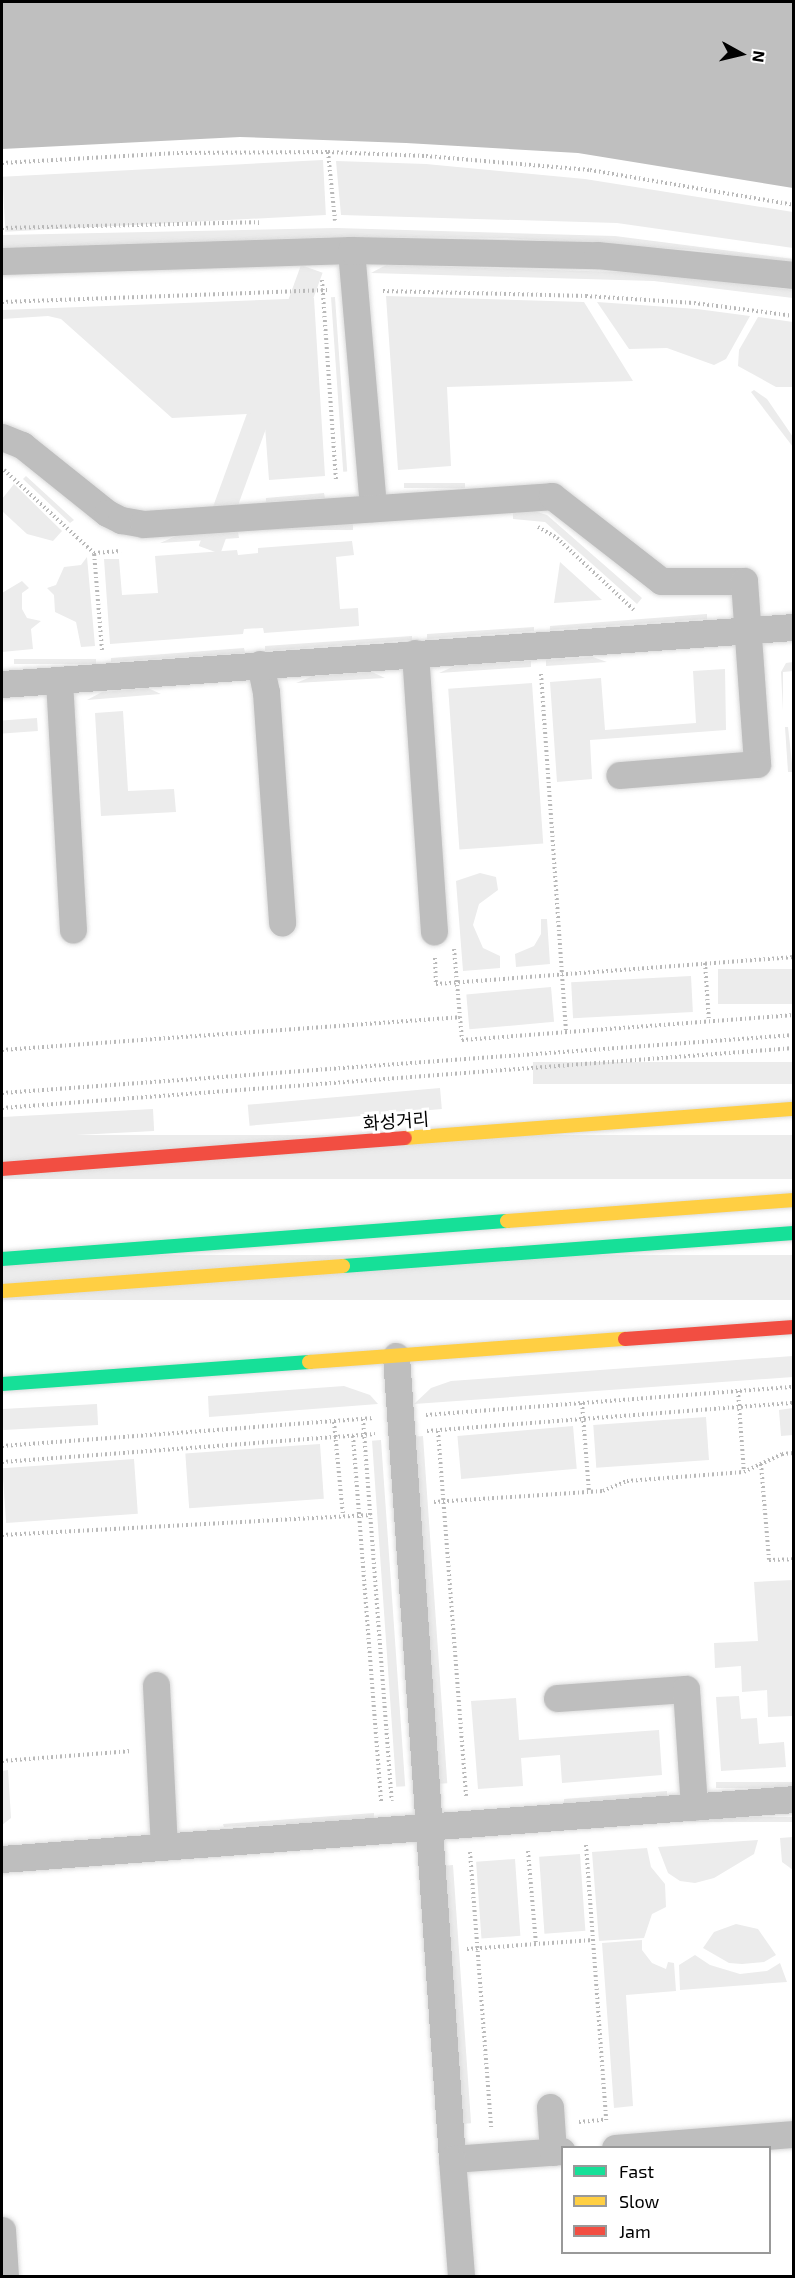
<!DOCTYPE html>
<meta charset="utf-8">
<style>
body{margin:0}
#map{position:relative;width:795px;height:2278px;overflow:hidden;background:#fff;font-family:"Exo 2","Noto Sans KR",sans-serif}
div>[style]{position:absolute}
.green>*{inset:0;background:#ececec;transform-origin:0 0}
.water>*{inset:0;background:#bfbfbf}
.path>*{height:4px;margin-top:-2px;transform-origin:0;background:repeating-linear-gradient(90deg,#b9b9b9 0 1.5px,transparent 0 4.5px)}
.roads{filter:drop-shadow(0 0 2px #dbdbdb) drop-shadow(0 0 2px #dbdbdb)}
.street>*{height:27px;margin:-13.5px;padding:0 13.5px;transform-origin:13.5px;border-radius:13.5px;background:#bebebe}
.fast>*{height:14px;margin:-7px;padding:0 7px;transform-origin:7px;border-radius:7px;background:#16e098}
.slow>*{height:14px;margin:-7px;padding:0 7px;transform-origin:7px;border-radius:7px;background:#ffcf43}
.jam>*{height:14px;margin:-7px;padding:0 7px;transform-origin:7px;border-radius:7px;background:#f24e42}
span{translate:-50% -50%;white-space:nowrap;text-align:center;line-height:1.15;-webkit-text-stroke:6px #fff;paint-order:stroke}
.street-label{font-size:18px;color:#000}
.frame{position:absolute;inset:0;border:3px solid #000;pointer-events:none}
.legend{position:absolute;left:561px;top:2146px;width:210px;height:108px;box-sizing:border-box;background:#fff;border:2px solid #999;margin:0;padding:8px 10px;list-style:none;font-size:18px;color:#000}
.legend li{display:flex;align-items:center;gap:12px;height:30px}
.legend b{width:30px;border:2px solid #999}
.north{position:absolute;left:711px;top:24px;width:60px;height:60px;-webkit-text-stroke:4px #fff;paint-order:stroke;rotate:98deg;font-size:16px;font-weight:700;line-height:24px;text-align:center;color:#000}
.north::after{content:'';display:block;margin:auto;width:21px;height:27px;background:#000;clip-path:polygon(50% 0,100% 100%,50% 72%,0 100%)}
</style>
<div id="map">
<div class="green">
<div style="left:323px;top:160px;width:55px;height:321px;rotate:87deg"></div>
<div style="clip-path:polygon(336px 161px,426px 164px,585px 179px,793px 212px,793px 248px,617px 223px,341px 215px)"></div>
<div style="clip-path:polygon(336px 228px,615px 236px,793px 259px,794px 264px,694px 250px,506px 238px,336px 237px,2px 248px,2px 235px)"></div>
<div style="left:301px;top:265px;width:23px;height:299px;rotate:20deg"></div>
<div style="clip-path:polygon(386px 265px,654px 273px,793px 290px,793px 298px,654px 281px,371px 273px)"></div>
<div style="clip-path:polygon(386px 296px,584px 302px,633px 381px,447px 387px,451px 466px,398px 470px)"></div>
<div style="left:335px;top:297px;width:175px;height:4px;rotate:86deg"></div>
<div style="clip-path:polygon(314px 298px,325px 476px,269px 480px,264px 413px,172px 418px,61px 319px,48px 316px,2px 319px,2px 310px)"></div>
<div style="clip-path:polygon(597px 302px,697px 309px,750px 316px,726px 359px,714px 365px,667px 348px,629px 349px)"></div>
<div style="clip-path:polygon(758px 317px,793px 322px,793px 387px,776px 387px,738px 366px,739px 350px)"></div>
<div style="clip-path:polygon(754px 390px,767px 399px,793px 437px,793px 447px,751px 392px)"></div>
<div style="clip-path:polygon(26px 476px,74px 520px,70px 523px,23px 479px)"></div>
<div style="left:465px;top:483px;width:5px;height:61px;rotate:90deg"></div>
<div style="clip-path:polygon(14px 484px,62px 531px,53px 541px,27px 534px,2px 511px,2px 499px)"></div>
<div style="clip-path:polygon(324px 493px,325px 498px,266px 502px,266px 498px)"></div>
<div style="clip-path:polygon(534px 511px,547px 515px,642px 598px,637px 604px,545px 522px,513px 519px,513px 513px)"></div>
<div style="left:353px;top:524px;width:6px;height:96px;rotate:90deg"></div>
<div style="clip-path:polygon(238px 532px,239px 538px,160px 543px,176px 536px)"></div>
<div style="clip-path:polygon(352px 541px,354px 555px,336px 557px,340px 609px,358px 608px,359px 626px,264px 633px,263px 628px,244px 629px,243px 634px,110px 644px,104px 559px,119px 559px,122px 595px,158px 593px,155px 556px,237px 550px,238px 555px,258px 553px,258px 548px)"></div>
<div style="clip-path:polygon(87px 557px,95px 646px,81px 647px,76px 622px,55px 612px,54px 595px,47px 588px,56px 585px,64px 567px,81px 565px)"></div>
<div style="clip-path:polygon(560px 562px,602px 600px,554px 603px)"></div>
<div style="clip-path:polygon(22px 581px,29px 588px,22px 593px,22px 609px,27px 618px,41px 621px,31px 629px,33px 649px,2px 652px,2px 593px)"></div>
<div style="clip-path:polygon(707px 614px,707px 619px,550px 630px,550px 626px)"></div>
<div style="clip-path:polygon(534px 627px,534px 631px,427px 639px,427px 634px)"></div>
<div style="clip-path:polygon(412px 636px,412px 640px,265px 651px,265px 646px)"></div>
<div style="clip-path:polygon(244px 648px,245px 653px,111px 662px,111px 658px)"></div>
<div style="clip-path:polygon(593px 657px,607px 662px,546px 666px,546px 660px)"></div>
<div style="left:96px;top:659px;width:5px;height:82px;rotate:90deg"></div>
<div style="clip-path:polygon(531px 661px,531px 667px,439px 673px,457px 665px)"></div>
<div style="clip-path:polygon(793px 662px,793px 671px,783px 672px,783px 711px,781px 672px,786px 663px)"></div>
<div style="clip-path:polygon(725px 669px,726px 730px,590px 740px,592px 779px,557px 782px,550px 682px,601px 678px,605px 730px,696px 723px,693px 671px)"></div>
<div style="clip-path:polygon(372px 672px,385px 678px,296px 683px,313px 676px)"></div>
<div style="left:532px;top:683px;width:161px;height:84px;rotate:86deg"></div>
<div style="clip-path:polygon(148px 688px,161px 694px,87px 700px,102px 692px)"></div>
<div style="clip-path:polygon(123px 711px,128px 791px,174px 789px,176px 812px,101px 816px,95px 713px)"></div>
<div style="left:37px;top:718px;width:13px;height:35px;rotate:86deg"></div>
<div style="clip-path:polygon(785px 727px,788px 727px,793px 772px,788px 772px)"></div>
<div style="clip-path:polygon(480px 873px,496px 877px,498px 890px,479px 904px,473px 925px,483px 948px,500px 956px,500px 968px,463px 971px,456px 881px)"></div>
<div style="clip-path:polygon(541px 919px,547px 919px,550px 964px,516px 967px,515px 954px,534px 946px,541px 934px)"></div>
<div style="left:793px;top:969px;width:35px;height:75px;rotate:90deg"></div>
<div style="left:691px;top:976px;width:36px;height:120px;rotate:87deg"></div>
<div style="left:551px;top:987px;width:35px;height:85px;rotate:85deg"></div>
<div style="left:793px;top:1062px;width:22px;height:260px;rotate:90deg"></div>
<div style="left:440px;top:1088px;width:21px;height:193px;rotate:85deg"></div>
<div style="left:153px;top:1109px;width:22px;height:151px;rotate:87deg"></div>
<div style="left:793px;top:1135px;width:44px;height:793px;rotate:90deg"></div>
<div style="left:793px;top:1255px;width:45px;height:793px;rotate:90deg"></div>
<div style="clip-path:polygon(793px 1356px,793px 1377px,414px 1404px,431px 1388px,451px 1381px)"></div>
<div style="clip-path:polygon(344px 1386px,370px 1395px,378px 1404px,209px 1417px,208px 1396px)"></div>
<div style="left:97px;top:1404px;width:21px;height:95px;rotate:87deg"></div>
<div style="clip-path:polygon(793px 1408px,793px 1435px,781px 1436px,779px 1410px)"></div>
<div style="left:706px;top:1417px;width:43px;height:113px;rotate:86deg"></div>
<div style="left:573px;top:1426px;width:43px;height:116px;rotate:85deg"></div>
<div style="left:423px;top:1436px;width:348px;height:9px;rotate:86deg"></div>
<div style="left:381px;top:1440px;width:347px;height:9px;rotate:86deg"></div>
<div style="left:320px;top:1444px;width:55px;height:135px;rotate:86deg"></div>
<div style="left:134px;top:1459px;width:55px;height:132px;rotate:86deg"></div>
<div style="clip-path:polygon(793px 1580px,793px 1716px,768px 1717px,767px 1690px,742px 1692px,741px 1666px,715px 1668px,714px 1643px,758px 1641px,754px 1582px)"></div>
<div style="clip-path:polygon(739px 1696px,741px 1719px,757px 1718px,759px 1744px,784px 1742px,786px 1767px,721px 1771px,716px 1697px)"></div>
<div style="clip-path:polygon(516px 1698px,519px 1740px,659px 1730px,662px 1775px,562px 1783px,560px 1755px,521px 1758px,523px 1786px,478px 1789px,471px 1701px)"></div>
<div style="clip-path:polygon(8px 1770px,11px 1818px,2px 1825px,2px 1771px)"></div>
<div style="left:793px;top:1782px;width:6px;height:77px;rotate:90deg"></div>
<div style="clip-path:polygon(667px 1791px,667px 1798px,564px 1805px,564px 1799px)"></div>
<div style="clip-path:polygon(374px 1813px,374px 1820px,224px 1827px,223px 1824px)"></div>
<div style="left:793px;top:1817px;width:5px;height:319px;rotate:90deg"></div>
<div style="clip-path:polygon(793px 1837px,794px 1837px,793px 1870px,782px 1862px,780px 1838px)"></div>
<div style="clip-path:polygon(758px 1840px,754px 1854px,714px 1878px,695px 1883px,680px 1881px,668px 1873px,658px 1847px)"></div>
<div style="clip-path:polygon(647px 1848px,651px 1867px,665px 1884px,666px 1907px,652px 1914px,644px 1938px,599px 1941px,592px 1852px)"></div>
<div style="left:580px;top:1854px;width:77px;height:41px;rotate:86deg"></div>
<div style="left:515px;top:1859px;width:77px;height:39px;rotate:86deg"></div>
<div style="left:453px;top:1865px;width:259px;height:9px;rotate:86deg"></div>
<div style="clip-path:polygon(736px 1924px,758px 1929px,776px 1955px,764px 1962px,742px 1964px,729px 1963px,703px 1948px,714px 1932px)"></div>
<div style="clip-path:polygon(642px 1940px,642px 1950px,652px 1963px,666px 1969px,668px 1962px,674px 1963px,676px 1991px,626px 1995px,633px 2106px,614px 2108px,602px 1943px)"></div>
<div style="clip-path:polygon(695px 1955px,710px 1965px,740px 1974px,767px 1971px,780px 1963px,787px 1982px,680px 1990px,679px 1965px)"></div>
</div>
<div class="water">
<div style="clip-path:polygon(2px 2px,793px 2px,793px 188px,578px 153px,406px 143px,240px 137px,2px 149px)"></div>
</div>
<div class="path">
<div style="left:328px;top:152px;width:69px;rotate:84.2deg"></div>
<div style="left:2px;top:163px;width:175px;rotate:-3.3deg"></div>
<div style="left:177px;top:153px;width:151px;rotate:-0.4deg"></div>
<div style="left:328px;top:152px;width:98px;rotate:2.3deg"></div>
<div style="left:426px;top:156px;width:165px;rotate:4.9deg"></div>
<div style="left:590px;top:170px;width:207px;rotate:9.7deg"></div>
<div style="left:2px;top:228px;width:257px;rotate:-1.3deg"></div>
<div style="left:322px;top:280px;width:202px;rotate:86deg"></div>
<div style="left:383px;top:291px;width:203px;rotate:1.4deg"></div>
<div style="left:586px;top:296px;width:108px;rotate:3.7deg"></div>
<div style="left:694px;top:303px;width:101px;rotate:7.4deg"></div>
<div style="left:2px;top:302px;width:326px;rotate:-2.1deg"></div>
<div style="left:4px;top:470px;width:122px;rotate:42.7deg"></div>
<div style="left:538px;top:527px;width:22px;rotate:30deg"></div>
<div style="left:557px;top:538px;width:105px;rotate:43.1deg"></div>
<div style="left:102px;top:650px;width:97px;rotate:-94.7deg"></div>
<div style="left:94px;top:553px;width:27px;rotate:-4deg"></div>
<div style="left:541px;top:674px;width:359px;rotate:86deg"></div>
<div style="left:454px;top:949px;width:68px;rotate:85deg"></div>
<div style="left:435px;top:958px;width:26px;rotate:88deg"></div>
<div style="left:436px;top:984px;width:359px;rotate:-4.3deg"></div>
<div style="left:705px;top:963px;width:58px;rotate:86.1deg"></div>
<div style="left:2px;top:1050px;width:459px;rotate:-4.1deg"></div>
<div style="left:460px;top:1017px;width:23px;rotate:85deg"></div>
<div style="left:462px;top:1040px;width:333px;rotate:-4.3deg"></div>
<div style="left:2px;top:1093px;width:794px;rotate:-4.19deg"></div>
<div style="left:2px;top:1108px;width:794px;rotate:-4.33deg"></div>
<div style="left:738px;top:1391px;width:81px;rotate:85.8deg"></div>
<div style="left:582px;top:1403px;width:88px;rotate:85.5deg"></div>
<div style="left:426px;top:1415px;width:369px;rotate:-4.4deg"></div>
<div style="left:363px;top:1419px;width:383px;rotate:85.7deg"></div>
<div style="left:334px;top:1422px;width:94px;rotate:84.5deg"></div>
<div style="left:427px;top:1431px;width:368px;rotate:-4.4deg"></div>
<div style="left:438px;top:1431px;width:366px;rotate:85.6deg"></div>
<div style="left:353px;top:1436px;width:368px;rotate:85.6deg"></div>
<div style="left:2px;top:1446px;width:373px;rotate:-4.3deg"></div>
<div style="left:2px;top:1462px;width:374px;rotate:-4.3deg"></div>
<div style="left:761px;top:1464px;width:96px;rotate:85.2deg"></div>
<div style="left:769px;top:1560px;width:25px;rotate:-2deg"></div>
<div style="left:434px;top:1502px;width:169px;rotate:-3.7deg"></div>
<div style="left:603px;top:1491px;width:26px;rotate:-23deg"></div>
<div style="left:627px;top:1481px;width:117px;rotate:-4.4deg"></div>
<div style="left:744px;top:1472px;width:42px;rotate:-25.3deg"></div>
<div style="left:782px;top:1454px;width:12px;rotate:-5deg"></div>
<div style="left:2px;top:1535px;width:369px;rotate:-3.1deg"></div>
<div style="left:2px;top:1761px;width:130px;rotate:-4.4deg"></div>
<div style="left:586px;top:1845px;width:276px;rotate:85.8deg"></div>
<div style="left:528px;top:1851px;width:93px;rotate:85.1deg"></div>
<div style="left:470px;top:1852px;width:277px;rotate:85.6deg"></div>
<div style="left:467px;top:1949px;width:126px;rotate:-4.1deg"></div>
<div style="left:579px;top:2122px;width:25px;rotate:-5deg"></div>
</div>
<div class="roads">
<div class="street">
<div style="left:351px;top:250px;width:259px;rotate:85.1deg"></div>
<div style="left:2px;top:261px;width:349px;rotate:-1.8deg"></div>
<div style="left:351px;top:250px;width:246px;rotate:1.2deg"></div>
<div style="left:597px;top:255px;width:198px;rotate:5.8deg"></div>
<div style="left:2px;top:437px;width:22px;rotate:22deg"></div>
<div style="left:22px;top:445px;width:109px;rotate:38.7deg"></div>
<div style="left:107px;top:513px;width:16px;rotate:27deg"></div>
<div style="left:121px;top:520px;width:22px;rotate:10deg"></div>
<div style="left:143px;top:524px;width:410px;rotate:-3.9deg"></div>
<div style="left:552px;top:496px;width:138px;rotate:37.9deg"></div>
<div style="left:661px;top:581px;width:83px"></div>
<div style="left:744px;top:581px;width:183px;rotate:85.9deg"></div>
<div style="left:757px;top:764px;width:138px;rotate:175.4deg"></div>
<div style="left:415px;top:653px;width:279px;rotate:86.1deg"></div>
<div style="left:260px;top:664px;width:29px;rotate:78deg"></div>
<div style="left:266px;top:692px;width:231px;rotate:86deg"></div>
<div style="left:59px;top:680px;width:250px;rotate:86.8deg"></div>
<div style="left:2px;top:684px;width:794px;rotate:-4.12deg"></div>
<div style="left:396px;top:1356px;width:805px;rotate:86.01deg"></div>
<div style="left:452px;top:2159px;width:110px;rotate:-4.2deg"></div>
<div style="left:156px;top:1685px;width:162px;rotate:87.2deg"></div>
<div style="left:557px;top:1698px;width:129px;rotate:-4deg"></div>
<div style="left:686px;top:1689px;width:118px;rotate:86.1deg"></div>
<div style="left:2px;top:1859px;width:794px;rotate:-4.33deg"></div>
<div style="left:550px;top:2107px;width:45px;rotate:86.2deg"></div>
<div style="left:615px;top:2148px;width:180px;rotate:-4.5deg"></div>
<div style="left:452px;top:2159px;width:117px;rotate:85.6deg"></div>
<div style="left:2px;top:2230px;width:46px;rotate:86.3deg"></div>
</div>
<div class="fast">
<div style="left:2px;top:1259px;width:506px;rotate:-4.3deg"></div>
<div style="left:343px;top:1266px;width:452px;rotate:-4.2deg"></div>
<div style="left:2px;top:1384px;width:308px;rotate:-4.1deg"></div>
</div>
<div class="slow">
<div style="left:405px;top:1138px;width:390px;rotate:-4.3deg"></div>
<div style="left:507px;top:1221px;width:288px;rotate:-4.2deg"></div>
<div style="left:2px;top:1291px;width:342px;rotate:-4.2deg"></div>
<div style="left:309px;top:1362px;width:317px;rotate:-4.2deg"></div>
</div>
<div class="jam">
<div style="left:2px;top:1169px;width:404px;rotate:-4.4deg"></div>
<div style="left:625px;top:1339px;width:169px;rotate:-4.1deg"></div>
</div>
</div>
<div class="street-label">
<span style="left:396px;top:1121px;rotate:-4deg">화성거리</span>
</div>
<div class="frame"></div>
<ul class="legend">
<li><b style="height:8px;background:#16e098"></b>Fast</li>
<li><b style="height:8px;background:#ffcf43"></b>Slow</li>
<li><b style="height:8px;background:#f24e42"></b>Jam</li>
</ul>
<div class="north">N</div>
</div>
